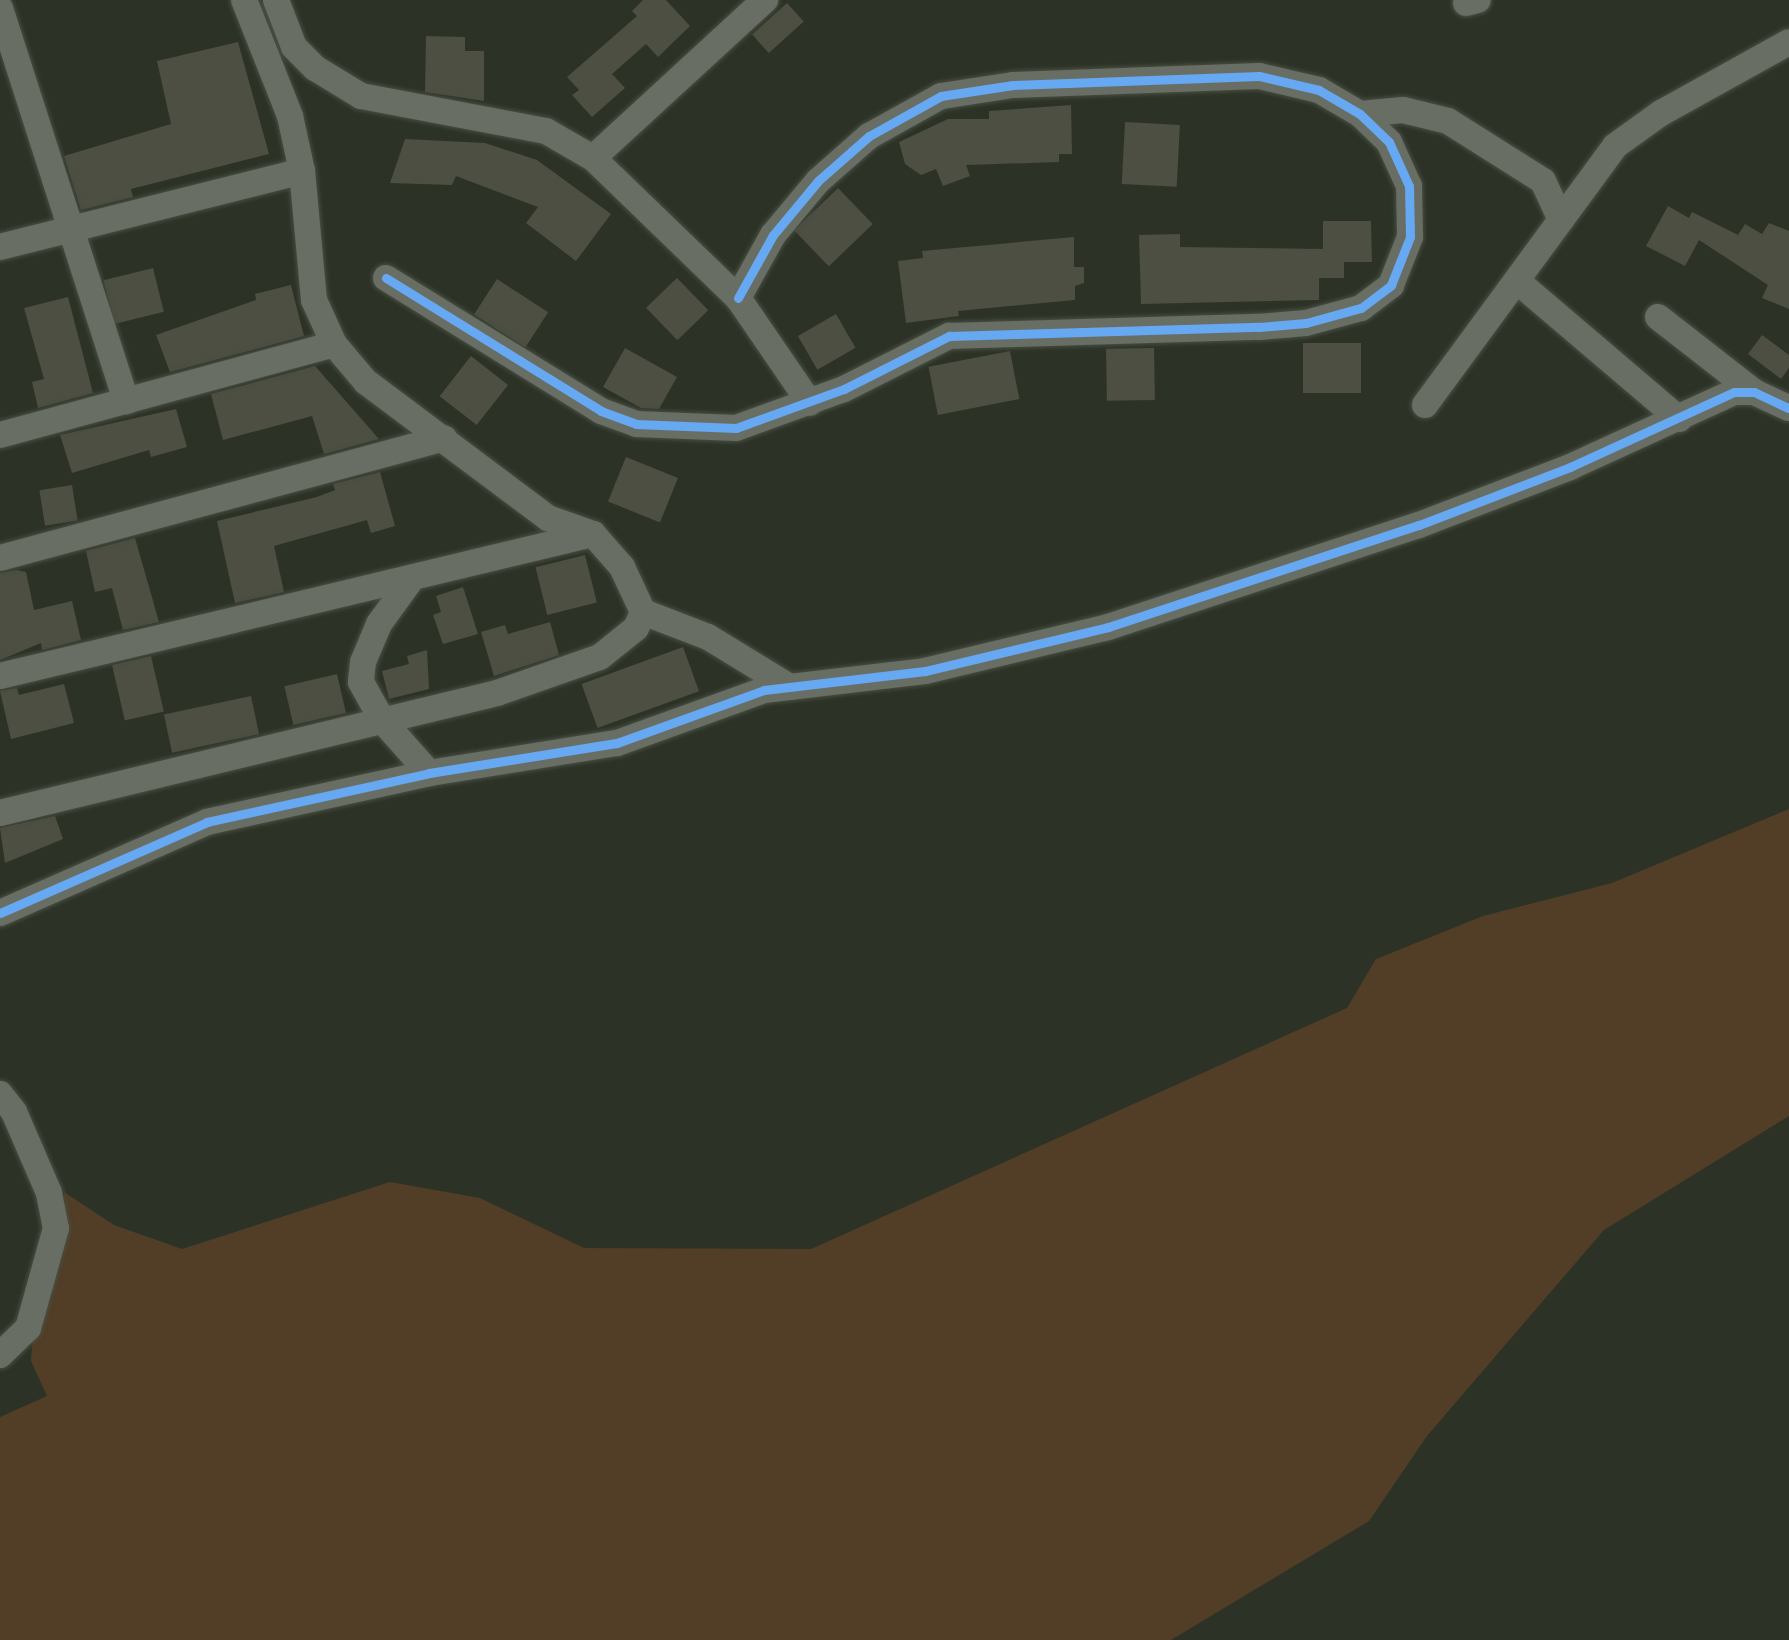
<!DOCTYPE html>
<style>
body{margin:0}
#map{position:relative;width:1789px;height:1640px;overflow:hidden;background:#2c3326;font-family:"Noto Sans",sans-serif}
div>[style]{position:absolute}
.green>*{inset:0;background:#523d26}
.building>*{inset:0;background:#4c4f42;transform-origin:0 0}
.roads{filter:drop-shadow(0 0 2px #494e43) drop-shadow(0 0 2px #494e43)}
.minor>*{height:26px;margin:-13px;padding:0 13px;transform-origin:13px;border-radius:13px;background:#686e63}
.cycleway>*{height:9px;margin:-4.5px;padding:0 4.5px;transform-origin:4.5px;border-radius:4.5px;background:#66a8f1}
span{translate:-50% -50%;white-space:nowrap;text-align:center;line-height:1.15;-webkit-text-stroke:5px #2b3821;paint-order:stroke}
</style>
<div id="map">
<div class="green">
<div style="clip-path:polygon(1789px 809px,1789px 1116px,1604px 1230px,1427px 1436px,1369px 1521px,1171px 1640px,0 1640px,0 1417px,47px 1396px,31px 1361px,36px 1292px,67px 1229px,64px 1192px,114px 1225px,182px 1249px,390px 1182px,480px 1198px,584px 1248px,811px 1249px,1347px 1008px,1376px 959px,1483px 916px,1612px 883px)"></div>
</div>
<div class="building">
<div style="clip-path:polygon(643px 0,666px 0,690px 26px,658px 57px,646px 44px,612px 74px,625px 88px,592px 117px,572px 95px,579px 90px,567px 77px,637px 16px,632px 11px)"></div>
<div style="left:787px;top:3px;width:25px;height:47px;rotate:48deg"></div>
<div style="clip-path:polygon(426px 36px,465px 37px,465px 51px,484px 51px,484px 101px,425px 92px)"></div>
<div style="clip-path:polygon(238px 42px,269px 154px,131px 189px,133px 197px,81px 210px,64px 156px,171px 124px,157px 61px)"></div>
<div style="clip-path:polygon(1071px 105px,1072px 154px,1059px 154px,1059px 162px,966px 165px,970px 176px,943px 186px,936px 169px,921px 175px,905px 164px,899px 142px,948px 119px,989px 119px,989px 111px)"></div>
<div style="left:1125px;top:122px;width:55px;height:62px;rotate:3deg"></div>
<div style="clip-path:polygon(405px 139px,485px 143px,537px 160px,611px 214px,576px 261px,526px 223px,538px 207px,456px 176px,452px 185px,390px 183px)"></div>
<div style="left:838px;top:188px;width:50px;height:61px;rotate:46deg"></div>
<div style="clip-path:polygon(1668px 206px,1689px 218px,1692px 212px,1738px 235px,1745px 224px,1762px 234px,1769px 223px,1789px 231px,1789px 309px,1762px 298px,1768px 285px,1699px 240px,1685px 266px,1646px 246px)"></div>
<div style="clip-path:polygon(1323px 221px,1371px 221px,1372px 262px,1344px 262px,1344px 278px,1319px 278px,1319px 300px,1141px 304px,1139px 235px,1180px 234px,1180px 247px,1323px 249px)"></div>
<div style="clip-path:polygon(1074px 237px,1074px 267px,1084px 267px,1084px 283px,1075px 286px,1075px 300px,958px 311px,959px 316px,906px 323px,898px 261px,923px 258px,922px 251px)"></div>
<div style="left:153px;top:268px;width:45px;height:51px;rotate:76deg"></div>
<div style="left:677px;top:278px;width:45px;height:43px;rotate:46deg"></div>
<div style="left:497px;top:279px;width:61px;height:42px;rotate:33deg"></div>
<div style="clip-path:polygon(291px 285px,304px 336px,170px 372px,156px 335px,256px 300px,255px 294px)"></div>
<div style="clip-path:polygon(68px 297px,93px 393px,38px 408px,32px 382px,44px 379px,24px 308px)"></div>
<div style="left:836px;top:314px;width:39px;height:44px;rotate:60deg"></div>
<div style="clip-path:polygon(1762px 335px,1789px 355px,1789px 368px,1781px 379px,1748px 354px)"></div>
<div style="left:1303px;top:343px;width:58px;height:50px"></div>
<div style="clip-path:polygon(625px 348px,677px 377px,659px 409px,641px 408px,603px 387px)"></div>
<div style="left:1154px;top:348px;width:52px;height:48px;rotate:89deg"></div>
<div style="left:1010px;top:351px;width:49px;height:83px;rotate:79deg"></div>
<div style="left:471px;top:356px;width:47px;height:51px;rotate:38deg"></div>
<div style="clip-path:polygon(315px 366px,379px 439px,324px 454px,312px 416px,223px 440px,211px 394px)"></div>
<div style="clip-path:polygon(176px 409px,187px 447px,151px 457px,149px 450px,72px 473px,60px 435px)"></div>
<div style="left:626px;top:457px;width:56px;height:48px;rotate:22deg"></div>
<div style="clip-path:polygon(380px 472px,395px 526px,371px 533px,367px 520px,274px 546px,284px 592px,235px 603px,217px 521px,317px 497px,335px 490px,333px 484px)"></div>
<div style="left:72px;top:485px;width:36px;height:33px;rotate:81deg"></div>
<div style="clip-path:polygon(135px 538px,159px 622px,123px 630px,112px 588px,95px 592px,86px 551px)"></div>
<div style="left:585px;top:555px;width:49px;height:51px;rotate:76deg"></div>
<div style="clip-path:polygon(16px 570px,26px 572px,34px 610px,72px 601px,81px 640px,42px 650px,41px 643px,0 660px,0 573px)"></div>
<div style="clip-path:polygon(463px 587px,478px 634px,443px 644px,433px 615px,441px 612px,436px 596px)"></div>
<div style="clip-path:polygon(550px 622px,559px 655px,494px 676px,481px 632px,505px 625px,508px 634px)"></div>
<div style="left:683px;top:647px;width:47px;height:108px;rotate:70deg"></div>
<div style="clip-path:polygon(427px 650px,429px 689px,389px 699px,382px 671px,409px 664px,407px 656px)"></div>
<div style="left:151px;top:656px;width:57px;height:40px;rotate:77deg"></div>
<div style="left:337px;top:674px;width:40px;height:54px;rotate:77deg"></div>
<div style="clip-path:polygon(64px 684px,74px 723px,11px 739px,0 691px,17px 688px,19px 695px)"></div>
<div style="left:251px;top:696px;width:39px;height:89px;rotate:78deg"></div>
<div style="clip-path:polygon(55px 816px,63px 839px,5px 863px,0 828px)"></div>
</div>
<div class="roads">
<div class="minor">
<div style="left:276px;top:0;width:50px;rotate:69deg"></div>
<div style="left:294px;top:47px;width:30px;rotate:45deg"></div>
<div style="left:315px;top:68px;width:54px;rotate:31.3deg"></div>
<div style="left:361px;top:96px;width:188px;rotate:10.7deg"></div>
<div style="left:546px;top:131px;width:54px;rotate:29.9deg"></div>
<div style="left:593px;top:158px;width:202px;rotate:44deg"></div>
<div style="left:738px;top:298px;width:127px;rotate:55.6deg"></div>
<div style="left:1466px;top:3px;width:12px;rotate:-14deg"></div>
<div style="left:0;top:8px;width:413px;rotate:72.2deg"></div>
<div style="left:1360px;top:114px;width:43px;rotate:-5.3deg"></div>
<div style="left:1403px;top:110px;width:46px;rotate:13.7deg"></div>
<div style="left:1448px;top:121px;width:112px;rotate:32.3deg"></div>
<div style="left:1543px;top:181px;width:43px;rotate:65.2deg"></div>
<div style="left:593px;top:158px;width:234px;rotate:-42.6deg"></div>
<div style="left:0;top:247px;width:311px;rotate:-14.1deg"></div>
<div style="left:386px;top:278px;width:253px;rotate:31.7deg"></div>
<div style="left:601px;top:411px;width:37px;rotate:20deg"></div>
<div style="left:636px;top:424px;width:100px;rotate:2.3deg"></div>
<div style="left:736px;top:428px;width:115px;rotate:-19.9deg"></div>
<div style="left:844px;top:389px;width:118px;rotate:-26.8deg"></div>
<div style="left:949px;top:336px;width:310px;rotate:-1.7deg"></div>
<div style="left:1259px;top:327px;width:47px;rotate:-4.9deg"></div>
<div style="left:1306px;top:323px;width:57px;rotate:-15.3deg"></div>
<div style="left:1361px;top:308px;width:38px;rotate:-37deg"></div>
<div style="left:1391px;top:285px;width:52px;rotate:-68.4deg"></div>
<div style="left:1410px;top:237px;width:51px;rotate:-91.1deg"></div>
<div style="left:1409px;top:186px;width:48px;rotate:-114.4deg"></div>
<div style="left:1389px;top:142px;width:40px;rotate:-136deg"></div>
<div style="left:1360px;top:114px;width:48px;rotate:-149.7deg"></div>
<div style="left:1319px;top:90px;width:62px;rotate:-166.9deg"></div>
<div style="left:1259px;top:76px;width:246px;rotate:177.9deg"></div>
<div style="left:1013px;top:85px;width:73px;rotate:171.3deg"></div>
<div style="left:941px;top:96px;width:82px;rotate:150.9deg"></div>
<div style="left:869px;top:136px;width:68px;rotate:138.6deg"></div>
<div style="left:818px;top:181px;width:70px;rotate:129.8deg"></div>
<div style="left:773px;top:235px;width:72px;rotate:119.1deg"></div>
<div style="left:1517px;top:281px;width:213px;rotate:40.4deg"></div>
<div style="left:1658px;top:317px;width:122px;rotate:38deg"></div>
<div style="left:1425px;top:405px;width:321px;rotate:-53.7deg"></div>
<div style="left:1615px;top:146px;width:57px;rotate:-35.7deg"></div>
<div style="left:1661px;top:113px;width:146px;rotate:-29deg"></div>
<div style="left:0;top:435px;width:346px;rotate:-15.2deg"></div>
<div style="left:0;top:558px;width:460px;rotate:-15.1deg"></div>
<div style="left:413px;top:577px;width:58px;rotate:125.9deg"></div>
<div style="left:379px;top:624px;width:41px;rotate:112.8deg"></div>
<div style="left:363px;top:662px;width:20px;rotate:96deg"></div>
<div style="left:361px;top:682px;width:43px;rotate:61.1deg"></div>
<div style="left:382px;top:720px;width:71px;rotate:48.4deg"></div>
<div style="left:643px;top:612px;width:70px;rotate:21deg"></div>
<div style="left:708px;top:637px;width:96px;rotate:31.4deg"></div>
<div style="left:0;top:676px;width:610px;rotate:-13.47deg"></div>
<div style="left:0;top:813px;width:511px;rotate:-13.57deg"></div>
<div style="left:497px;top:693px;width:109px;rotate:-19.3deg"></div>
<div style="left:600px;top:657px;width:46px;rotate:-38.9deg"></div>
<div style="left:636px;top:628px;width:17px;rotate:-66deg"></div>
<div style="left:643px;top:612px;width:50px;rotate:-115deg"></div>
<div style="left:622px;top:567px;width:44px;rotate:-131.3deg"></div>
<div style="left:593px;top:534px;width:48px;rotate:-160.4deg"></div>
<div style="left:548px;top:518px;width:227px;rotate:-143.2deg"></div>
<div style="left:366px;top:382px;width:50px;rotate:-130.1deg"></div>
<div style="left:334px;top:344px;width:48px;rotate:-114.4deg"></div>
<div style="left:314px;top:300px;width:130px;rotate:-95.3deg"></div>
<div style="left:302px;top:171px;width:56px;rotate:-102.3deg"></div>
<div style="left:290px;top:116px;width:125px;rotate:-111.6deg"></div>
<div style="left:0;top:913px;width:226px;rotate:-23.7deg"></div>
<div style="left:207px;top:822px;width:227px;rotate:-12.4deg"></div>
<div style="left:429px;top:773px;width:190px;rotate:-9.1deg"></div>
<div style="left:617px;top:743px;width:156px;rotate:-19.8deg"></div>
<div style="left:764px;top:690px;width:162px;rotate:-6.7deg"></div>
<div style="left:925px;top:671px;width:188px;rotate:-13.5deg"></div>
<div style="left:1108px;top:627px;width:327px;rotate:-18.2deg"></div>
<div style="left:1419px;top:525px;width:162px;rotate:-21deg"></div>
<div style="left:1570px;top:467px;width:180px;rotate:-24.6deg"></div>
<div style="left:1734px;top:392px;width:20px"></div>
<div style="left:1754px;top:392px;width:38px;rotate:25deg"></div>
<div style="left:0;top:1094px;width:23px;rotate:52deg"></div>
<div style="left:14px;top:1112px;width:88px;rotate:66.6deg"></div>
<div style="left:49px;top:1193px;width:36px;rotate:79deg"></div>
<div style="left:56px;top:1228px;width:104px;rotate:105.6deg"></div>
<div style="left:28px;top:1328px;width:39px;rotate:136deg"></div>
</div>
</div>
<div class="cycleway">
<div style="left:386px;top:278px;width:253px;rotate:31.7deg"></div>
<div style="left:601px;top:411px;width:37px;rotate:20deg"></div>
<div style="left:636px;top:424px;width:100px;rotate:2.3deg"></div>
<div style="left:736px;top:428px;width:115px;rotate:-19.9deg"></div>
<div style="left:844px;top:389px;width:118px;rotate:-26.8deg"></div>
<div style="left:949px;top:336px;width:310px;rotate:-1.7deg"></div>
<div style="left:1259px;top:327px;width:47px;rotate:-4.9deg"></div>
<div style="left:1306px;top:323px;width:57px;rotate:-15.3deg"></div>
<div style="left:1361px;top:308px;width:38px;rotate:-37deg"></div>
<div style="left:1391px;top:285px;width:52px;rotate:-68.4deg"></div>
<div style="left:1410px;top:237px;width:51px;rotate:-91.1deg"></div>
<div style="left:1409px;top:186px;width:48px;rotate:-114.4deg"></div>
<div style="left:1389px;top:142px;width:40px;rotate:-136deg"></div>
<div style="left:1360px;top:114px;width:48px;rotate:-149.7deg"></div>
<div style="left:1319px;top:90px;width:62px;rotate:-166.9deg"></div>
<div style="left:1259px;top:76px;width:246px;rotate:177.9deg"></div>
<div style="left:1013px;top:85px;width:73px;rotate:171.3deg"></div>
<div style="left:941px;top:96px;width:82px;rotate:150.9deg"></div>
<div style="left:869px;top:136px;width:68px;rotate:138.6deg"></div>
<div style="left:818px;top:181px;width:70px;rotate:129.8deg"></div>
<div style="left:773px;top:235px;width:72px;rotate:119.1deg"></div>
<div style="left:0;top:913px;width:226px;rotate:-23.7deg"></div>
<div style="left:207px;top:822px;width:227px;rotate:-12.4deg"></div>
<div style="left:429px;top:773px;width:190px;rotate:-9.1deg"></div>
<div style="left:617px;top:743px;width:156px;rotate:-19.8deg"></div>
<div style="left:764px;top:690px;width:162px;rotate:-6.7deg"></div>
<div style="left:925px;top:671px;width:188px;rotate:-13.5deg"></div>
<div style="left:1108px;top:627px;width:327px;rotate:-18.2deg"></div>
<div style="left:1419px;top:525px;width:162px;rotate:-21deg"></div>
<div style="left:1570px;top:467px;width:180px;rotate:-24.6deg"></div>
<div style="left:1734px;top:392px;width:20px"></div>
<div style="left:1754px;top:392px;width:38px;rotate:25deg"></div>
</div>
</div>
